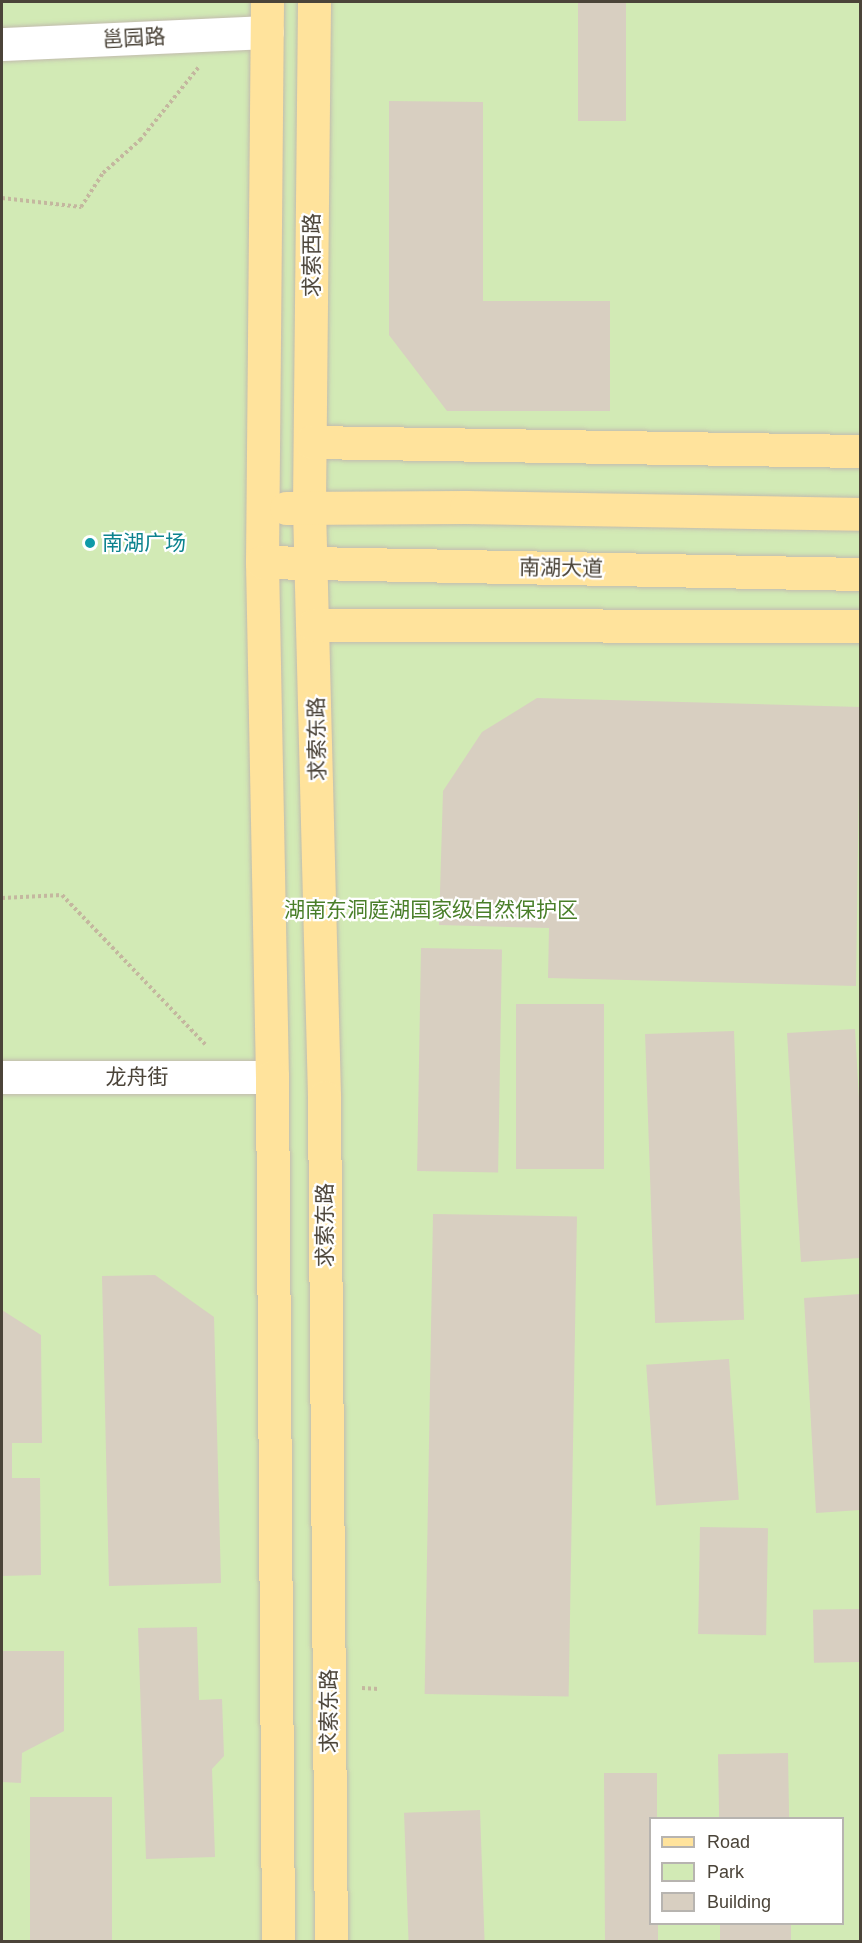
<!DOCTYPE html>
<meta charset="utf-8">
<style>
body{margin:0}
#map{position:relative;width:862px;height:1943px;overflow:hidden;background:#f6f3ec;font-family:Helvetica,"Noto Sans SC",sans-serif}
div>[style]{position:absolute}
.green>*{inset:0;background:#d2eab5}
.building>*{inset:0;background:#d8cfc1;transform-origin:0 0}
.path>*{height:4px;margin-top:-2px;transform-origin:0;background:repeating-linear-gradient(90deg,#c4b79f 0 3px,transparent 0 6px)}
.roads{filter:drop-shadow(0 0 2px #c2bbae) drop-shadow(0 0 2px #c2bbae)}
.minor>*{height:33px;margin:-16.5px;padding:0 16.5px;transform-origin:16.5px;border-radius:16.5px;background:#fff}
.major>*{height:33px;margin:-16.5px;padding:0 16.5px;transform-origin:16.5px;border-radius:16.5px;background:#ffe39c}
.dots>*{width:16px;height:16px;translate:-50% -50%;box-sizing:border-box;border:3px solid #fff;border-radius:50%}
span{translate:-50% -50%;white-space:nowrap;text-align:center;line-height:1.15;-webkit-text-stroke:4.5px #fff;paint-order:stroke}
.street-label{font-size:21px;color:#4b4439}
.culture-label{font-size:21px;color:#0d838f}
.left{translate:0 -50%;text-align:left}
.park-label{font-size:21px;color:#4a7f2a}
.frame{position:absolute;inset:0;border:3px solid #4b4439;pointer-events:none}
.legend{position:absolute;left:649px;top:1817px;width:195px;height:108px;box-sizing:border-box;background:#fff;border:2px solid #b7b4b0;margin:0;padding:8px 10px;list-style:none;font-size:18px;color:#4b4439}
.legend li{display:flex;align-items:center;gap:12px;height:30px}
.legend b{width:30px;border:2px solid #b7b4b0}
</style>
<div id="map">
<div class="green">
<div style="clip-path:polygon(evenodd,2px 2px,860px 2px,860px 1941px,2px 1941px,2px 2px,650px 1818px,842px 1818px,842px 1924px,650px 1924px,650px 1818px)"></div>
</div>
<div class="building">
<div style="left:578px;top:2px;width:48px;height:119px"></div>
<div style="clip-path:polygon(389px 101px,483px 102px,483px 301px,610px 301px,610px 411px,447px 411px,389px 335px)"></div>
<div style="clip-path:polygon(537px 698px,860px 707px,856px 986px,548px 978px,549px 928px,439px 925px,443px 791px,482px 732px)"></div>
<div style="left:421px;top:948px;width:81px;height:223px;rotate:1deg"></div>
<div style="left:516px;top:1004px;width:88px;height:165px"></div>
<div style="clip-path:polygon(855px 1029px,860px 1116px,860px 1258px,801px 1262px,787px 1033px)"></div>
<div style="left:734px;top:1031px;width:289px;height:89px;rotate:88deg"></div>
<div style="left:433px;top:1214px;width:144px;height:480px;rotate:1deg"></div>
<div style="clip-path:polygon(155px 1275px,214px 1317px,221px 1583px,109px 1586px,102px 1276px)"></div>
<div style="clip-path:polygon(860px 1294px,860px 1510px,816px 1513px,804px 1298px)"></div>
<div style="clip-path:polygon(2px 1310px,41px 1335px,42px 1443px,12px 1443px,12px 1478px,40px 1478px,41px 1575px,2px 1576px)"></div>
<div style="left:729px;top:1359px;width:141px;height:83px;rotate:86deg"></div>
<div style="left:700px;top:1527px;width:68px;height:107px;rotate:1deg"></div>
<div style="left:859px;top:1609px;width:53px;height:46px;rotate:89deg"></div>
<div style="clip-path:polygon(197px 1627px,199px 1700px,222px 1699px,224px 1756px,212px 1769px,215px 1857px,146px 1859px,138px 1628px)"></div>
<div style="clip-path:polygon(2px 1651px,64px 1651px,64px 1731px,22px 1753px,21px 1783px,2px 1782px)"></div>
<div style="left:788px;top:1753px;width:65px;height:70px;rotate:89deg"></div>
<div style="clip-path:polygon(604px 1773px,657px 1773px,657px 1818px,650px 1818px,650px 1924px,658px 1924px,658px 1942px,605px 1942px)"></div>
<div style="left:30px;top:1797px;width:82px;height:145px"></div>
<div style="left:480px;top:1810px;width:132px;height:76px;rotate:88deg"></div>
<div style="left:720px;top:1924px;width:71px;height:18px"></div>
</div>
<div class="path">
<div style="left:2px;top:198px;width:80px;rotate:6.5deg"></div>
<div style="left:81px;top:207px;width:40px;rotate:-57.1deg"></div>
<div style="left:103px;top:173px;width:50px;rotate:-41.7deg"></div>
<div style="left:140px;top:140px;width:94px;rotate:-51.1deg"></div>
<div style="left:2px;top:898px;width:60px;rotate:-2.9deg"></div>
<div style="left:62px;top:895px;width:207px;rotate:46.2deg"></div>
<div style="left:362px;top:1688px;width:17px;rotate:3deg"></div>
</div>
<div class="roads">
<div class="minor">
<div style="left:2px;top:44px;width:265px;rotate:-2.6deg"></div>
<div style="left:2px;top:1077px;width:270px"></div>
</div>
<div class="major">
<div style="left:267px;top:2px;width:560px;rotate:90.51deg"></div>
<div style="left:262px;top:562px;width:515px;rotate:88.89deg"></div>
<div style="left:272px;top:1077px;width:865px;rotate:89.6deg"></div>
<div style="left:314px;top:2px;width:506px;rotate:90.57deg"></div>
<div style="left:309px;top:508px;width:589px;rotate:88.54deg"></div>
<div style="left:324px;top:1097px;width:845px;rotate:89.53deg"></div>
<div style="left:311px;top:442px;width:549px;rotate:0.94deg"></div>
<div style="left:286px;top:508px;width:180px;rotate:-0.3deg"></div>
<div style="left:466px;top:507px;width:394px;rotate:1deg"></div>
<div style="left:262px;top:562px;width:598px;rotate:1.15deg"></div>
<div style="left:314px;top:625px;width:546px;rotate:0.1deg"></div>
</div>
</div>
<div class="dots">
<div style="left:90px;top:543px;background:#0f9aa8"></div>
</div>
<div class="street-label">
<span style="left:134px;top:38px;rotate:-3deg">邕园路</span>
<span style="left:312px;top:255px;rotate:-90deg">求索西路</span>
<span style="left:561px;top:568px;rotate:1deg">南湖大道</span>
<span style="left:317px;top:739px;rotate:-91deg">求索东路</span>
<span style="left:137px;top:1077px">龙舟街</span>
<span style="left:325px;top:1225px;rotate:-90deg">求索东路</span>
<span style="left:329px;top:1711px;rotate:-90deg">求索东路</span>
</div>
<div class="culture-label">
<span class="left" style="left:102px;top:543px">南湖广场</span>
</div>
<div class="park-label">
<span style="left:431px;top:910px">湖南东洞庭湖国家级自然保护区</span>
</div>
<div class="frame"></div>
<ul class="legend">
<li><b style="height:8px;background:#ffe39c"></b>Road</li>
<li><b style="height:16px;background:#d2eab5"></b>Park</li>
<li><b style="height:16px;background:#d8cfc1"></b>Building</li>
</ul>
</div>
